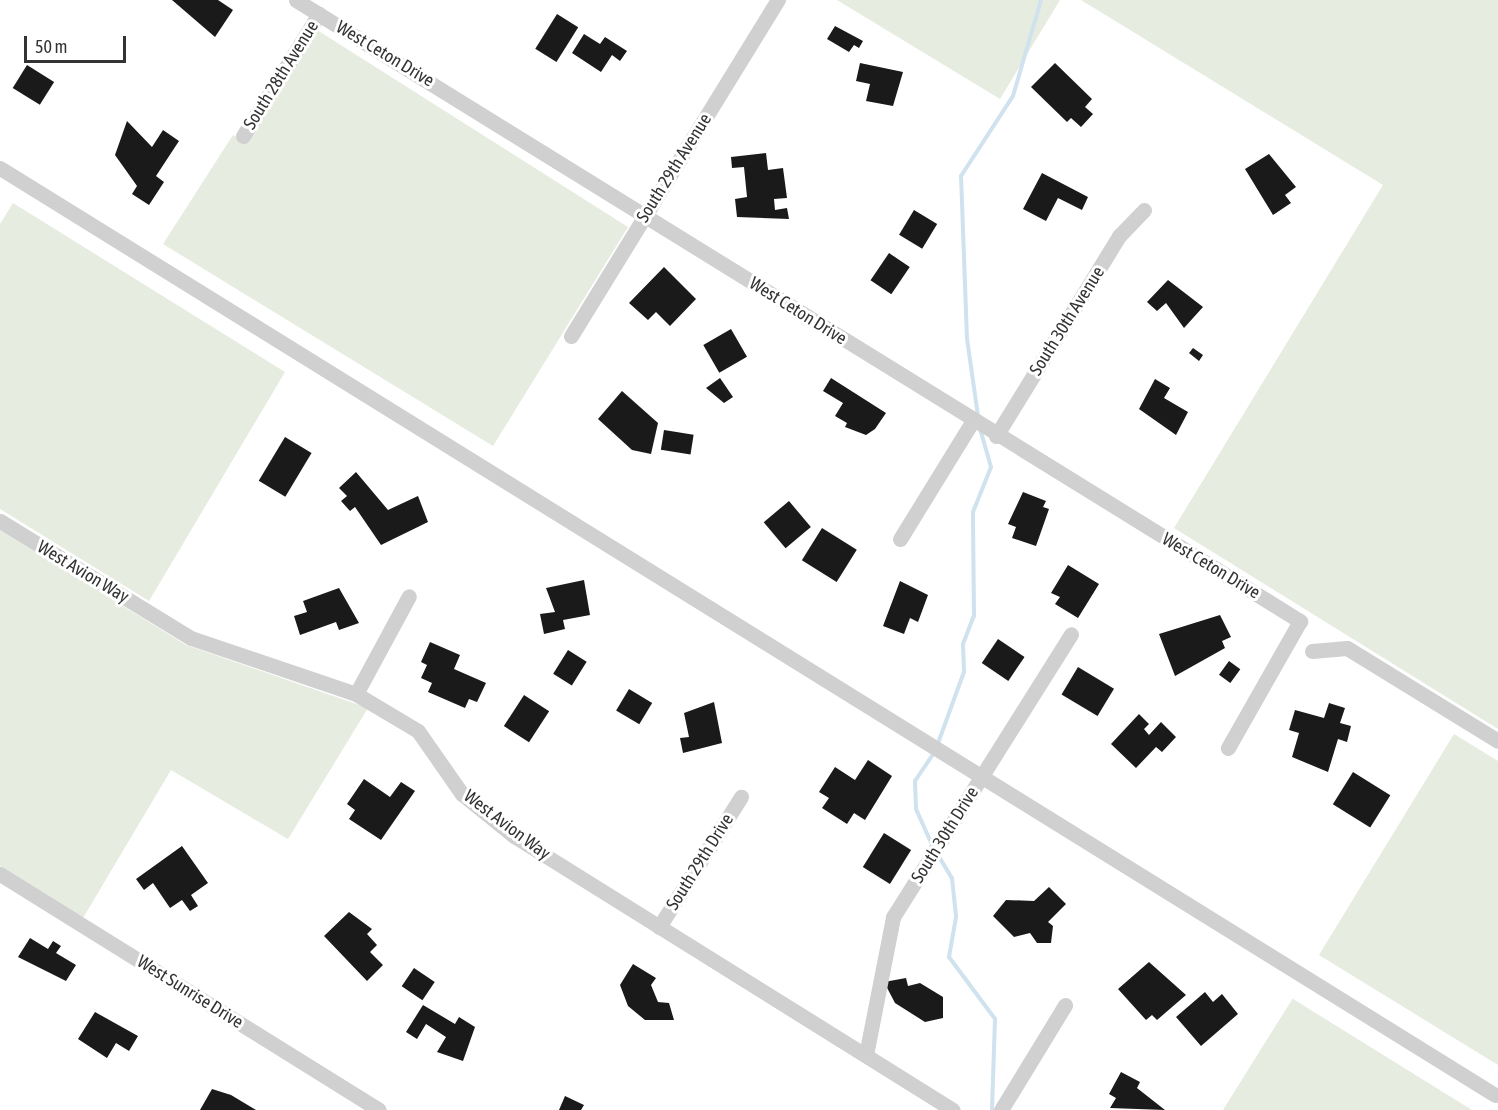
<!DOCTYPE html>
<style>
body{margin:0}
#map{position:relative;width:1498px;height:1110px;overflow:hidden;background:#fff;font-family:"Asap Condensed",sans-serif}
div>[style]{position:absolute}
.green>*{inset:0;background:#e6ecdf}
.stream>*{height:4px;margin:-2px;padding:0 2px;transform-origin:2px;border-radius:2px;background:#cfe2ee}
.building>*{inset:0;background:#1a1a1a;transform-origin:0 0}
.street>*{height:15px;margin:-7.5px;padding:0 7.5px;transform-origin:7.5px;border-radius:7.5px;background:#d0d0d0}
span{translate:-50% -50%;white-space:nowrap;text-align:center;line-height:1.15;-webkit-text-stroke:6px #fff;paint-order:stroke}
.street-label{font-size:18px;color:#333}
.scale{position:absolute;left:24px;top:36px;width:102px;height:27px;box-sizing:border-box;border:3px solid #333;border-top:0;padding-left:8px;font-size:18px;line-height:21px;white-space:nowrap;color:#333;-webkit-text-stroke:4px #fff;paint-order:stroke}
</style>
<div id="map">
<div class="green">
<div style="clip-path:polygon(837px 0,1060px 0,1000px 99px)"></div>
<div style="clip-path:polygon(1081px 0,1498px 0,1498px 729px,1174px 528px,1383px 185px)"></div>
<div style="clip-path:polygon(317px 30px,628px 227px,493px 446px,163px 244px,233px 135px,247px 143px)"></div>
<div style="clip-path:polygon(13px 203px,285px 372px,149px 601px,0 509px,0 224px)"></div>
<div style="clip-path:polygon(0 530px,186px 645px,368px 708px,288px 839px,171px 770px,83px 918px,0 866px)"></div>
<div style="clip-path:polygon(1454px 734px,1498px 761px,1498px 1065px,1319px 955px)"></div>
<div style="clip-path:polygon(1293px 998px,1293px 999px,1472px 1110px,1223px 1110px)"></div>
</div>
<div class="stream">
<div style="left:978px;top:416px;width:78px;rotate:-98.1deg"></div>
<div style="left:967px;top:339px;width:163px;rotate:-92.1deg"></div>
<div style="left:961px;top:176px;width:95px;rotate:-57deg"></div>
<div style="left:1013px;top:96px;width:100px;rotate:-73.7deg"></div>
<div style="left:937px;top:746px;width:79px;rotate:-70deg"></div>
<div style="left:964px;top:672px;width:28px;rotate:-92deg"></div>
<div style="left:963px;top:644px;width:30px;rotate:-69deg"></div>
<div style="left:974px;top:616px;width:104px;rotate:-90.6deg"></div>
<div style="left:973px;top:512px;width:48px;rotate:-68.2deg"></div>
<div style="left:991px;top:467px;width:40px;rotate:-106deg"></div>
<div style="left:933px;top:847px;width:42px;rotate:-114.1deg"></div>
<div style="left:916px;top:809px;width:28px;rotate:-92deg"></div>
<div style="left:915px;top:781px;width:34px;rotate:-56deg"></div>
<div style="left:938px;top:855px;width:27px;rotate:59deg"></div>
<div style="left:952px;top:878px;width:39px;rotate:84deg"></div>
<div style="left:956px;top:917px;width:41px;rotate:99.9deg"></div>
<div style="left:949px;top:957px;width:77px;rotate:53.4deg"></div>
<div style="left:995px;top:1019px;width:91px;rotate:91.9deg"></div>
</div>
<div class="building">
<div style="clip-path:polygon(172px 0,218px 0,233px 10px,215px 37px)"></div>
<div style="left:557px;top:14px;width:25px;height:41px;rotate:32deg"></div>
<div style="clip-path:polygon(835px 26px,863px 41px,859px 48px,854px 45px,849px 52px,827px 39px)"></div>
<div style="clip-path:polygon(584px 34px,600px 44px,605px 37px,627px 51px,620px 61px,612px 55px,601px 72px,572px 53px)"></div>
<div style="clip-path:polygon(860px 63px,903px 72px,893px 106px,866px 101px,870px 84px,856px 81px)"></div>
<div style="clip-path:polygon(1055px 63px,1092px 99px,1085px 107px,1093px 114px,1081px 127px,1071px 118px,1067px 122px,1031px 87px)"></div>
<div style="left:27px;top:65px;width:32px;height:27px;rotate:32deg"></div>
<div style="clip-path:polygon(127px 121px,152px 147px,163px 130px,179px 141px,156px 176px,164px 182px,149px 205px,132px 194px,137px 186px,115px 155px)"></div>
<div style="clip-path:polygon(766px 153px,768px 170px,783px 168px,787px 198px,774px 199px,775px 210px,787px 208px,789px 219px,737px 217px,735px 199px,747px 197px,744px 167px,732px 168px,731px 157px)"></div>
<div style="clip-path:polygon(1269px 154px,1296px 187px,1285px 195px,1291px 203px,1273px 215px,1245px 169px)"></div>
<div style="clip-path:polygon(1042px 173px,1088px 197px,1082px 210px,1058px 198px,1046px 221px,1023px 209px)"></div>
<div style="left:914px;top:210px;width:27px;height:29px;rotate:31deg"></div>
<div style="left:889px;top:253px;width:25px;height:33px;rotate:34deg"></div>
<div style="clip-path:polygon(664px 267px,696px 299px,670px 326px,656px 312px,648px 320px,629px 303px)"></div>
<div style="clip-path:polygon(1168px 280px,1203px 307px,1184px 328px,1166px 303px,1157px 311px,1147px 302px)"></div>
<div style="left:731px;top:329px;width:32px;height:32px;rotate:60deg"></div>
<div style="clip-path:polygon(1193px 348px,1203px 355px,1199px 361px,1189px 353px)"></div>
<div style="clip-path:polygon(720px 378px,733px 397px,724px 403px,706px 388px)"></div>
<div style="clip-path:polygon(831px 378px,886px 413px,875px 429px,866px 435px,845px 427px,847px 423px,835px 416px,843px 403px,823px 391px)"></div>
<div style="clip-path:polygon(1155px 379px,1170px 388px,1164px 398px,1188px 412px,1176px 435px,1139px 409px)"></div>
<div style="clip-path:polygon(622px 391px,658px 423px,651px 454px,632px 450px,598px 419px)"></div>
<div style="left:664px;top:430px;width:30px;height:20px;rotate:9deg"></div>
<div style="left:285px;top:437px;width:31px;height:51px;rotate:31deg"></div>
<div style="clip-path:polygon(356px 472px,388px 510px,418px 496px,428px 522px,381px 545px,355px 507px,350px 511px,341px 501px,347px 496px,339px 488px)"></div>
<div style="clip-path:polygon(1023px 492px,1046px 501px,1043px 507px,1049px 509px,1036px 546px,1012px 538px,1016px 527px,1008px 524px)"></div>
<div style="left:789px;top:501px;width:34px;height:33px;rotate:50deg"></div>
<div style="left:822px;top:528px;width:41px;height:38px;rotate:32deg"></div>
<div style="clip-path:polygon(1068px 565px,1099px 584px,1078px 618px,1055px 604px,1060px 597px,1051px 593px)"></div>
<div style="clip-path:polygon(584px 580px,590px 615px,563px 620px,565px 629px,544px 634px,540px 614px,555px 612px,546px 588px)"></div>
<div style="clip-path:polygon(900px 581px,928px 595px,918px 622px,910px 618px,904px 634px,883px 626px)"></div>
<div style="clip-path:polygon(339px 588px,359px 623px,339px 630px,336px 622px,300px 635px,294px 616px,307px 612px,303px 601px)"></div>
<div style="clip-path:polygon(1220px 615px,1231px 637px,1222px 641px,1225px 648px,1175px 676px,1159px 634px)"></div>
<div style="left:998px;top:639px;width:32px;height:29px;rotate:34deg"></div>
<div style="clip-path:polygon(430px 642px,460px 655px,454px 669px,486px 683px,477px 702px,469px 699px,465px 708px,428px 692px,432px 683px,421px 678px,427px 665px,421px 662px)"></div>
<div style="left:568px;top:650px;width:22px;height:28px;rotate:32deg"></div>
<div style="left:1229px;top:661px;width:14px;height:17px;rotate:36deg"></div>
<div style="left:1078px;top:667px;width:42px;height:32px;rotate:31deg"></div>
<div style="left:629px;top:689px;width:27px;height:25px;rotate:31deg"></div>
<div style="left:524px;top:695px;width:30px;height:37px;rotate:33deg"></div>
<div style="clip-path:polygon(714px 702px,722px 743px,683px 753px,680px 738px,689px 737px,684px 713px)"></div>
<div style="clip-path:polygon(1329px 703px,1345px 708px,1340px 723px,1351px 726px,1347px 742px,1338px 739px,1328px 772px,1292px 757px,1299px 733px,1289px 730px,1295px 710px,1324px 718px)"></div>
<div style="clip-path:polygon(1139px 714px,1149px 724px,1144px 729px,1149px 735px,1161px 722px,1176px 737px,1162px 752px,1156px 747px,1136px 768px,1111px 744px)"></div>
<div style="clip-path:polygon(868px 760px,892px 776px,865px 820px,854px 813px,847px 824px,822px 808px,829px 798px,819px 792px,835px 767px,855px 780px)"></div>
<div style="left:1353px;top:772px;width:44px;height:38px;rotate:32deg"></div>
<div style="clip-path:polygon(364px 779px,390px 797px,401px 782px,415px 791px,381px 840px,349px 819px,355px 810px,347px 804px)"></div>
<div style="left:884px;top:833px;width:32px;height:40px;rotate:32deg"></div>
<div style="clip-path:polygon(182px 846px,208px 883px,191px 895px,198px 906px,190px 911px,182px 900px,170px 908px,153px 883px,144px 890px,136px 879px)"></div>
<div style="clip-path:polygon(1049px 887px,1066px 904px,1048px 922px,1053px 926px,1051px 943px,1037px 943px,1030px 933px,1014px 937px,993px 916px,1006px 900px,1034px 901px)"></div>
<div style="clip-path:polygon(349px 912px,372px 929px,367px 934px,377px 945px,370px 952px,383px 965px,367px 981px,324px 936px)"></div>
<div style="clip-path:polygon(30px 938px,48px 949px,53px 941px,61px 946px,56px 953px,76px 965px,66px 981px,18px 957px)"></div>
<div style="clip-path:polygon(1149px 962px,1186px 995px,1157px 1020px,1152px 1015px,1146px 1020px,1118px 989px)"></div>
<div style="clip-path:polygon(633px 964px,656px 978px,651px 985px,658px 1002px,669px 1003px,674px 1020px,645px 1020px,628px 1006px,620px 985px)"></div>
<div style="left:414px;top:968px;width:25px;height:22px;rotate:34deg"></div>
<div style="clip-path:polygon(906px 978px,908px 986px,920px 983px,943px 997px,943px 1018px,925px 1022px,895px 1003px,884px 982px)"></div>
<div style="clip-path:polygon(1205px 992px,1213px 1002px,1222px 994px,1238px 1014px,1201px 1046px,1176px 1017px)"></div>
<div style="clip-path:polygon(423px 1005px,455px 1024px,459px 1017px,475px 1027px,463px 1061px,437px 1052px,446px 1037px,426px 1024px,417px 1039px,406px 1032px)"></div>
<div style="clip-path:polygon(95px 1012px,138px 1036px,129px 1051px,116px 1043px,107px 1058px,78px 1039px)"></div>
<div style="clip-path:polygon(1121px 1072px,1140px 1082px,1137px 1088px,1165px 1110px,1110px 1108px,1116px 1098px,1109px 1094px)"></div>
<div style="clip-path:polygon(212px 1089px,231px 1095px,256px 1110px,200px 1110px)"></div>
<div style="clip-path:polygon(565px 1096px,584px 1105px,581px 1110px,559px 1110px)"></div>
</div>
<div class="street">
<div style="left:296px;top:0;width:1181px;rotate:31.74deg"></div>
<div style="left:1300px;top:621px;width:146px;rotate:119.6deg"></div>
<div style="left:243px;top:136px;width:144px;rotate:-58.1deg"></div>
<div style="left:0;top:168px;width:1759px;rotate:31.8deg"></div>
<div style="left:571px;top:336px;width:395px;rotate:-58.4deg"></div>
<div style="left:996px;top:436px;width:235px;rotate:-58.4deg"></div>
<div style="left:1119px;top:236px;width:36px;rotate:-46deg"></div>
<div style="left:0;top:521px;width:224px;rotate:31.5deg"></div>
<div style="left:191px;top:638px;width:174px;rotate:18.7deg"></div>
<div style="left:356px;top:694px;width:72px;rotate:30.8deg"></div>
<div style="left:418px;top:731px;width:77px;rotate:55.1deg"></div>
<div style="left:462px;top:794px;width:67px;rotate:38.9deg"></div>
<div style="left:514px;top:836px;width:517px;rotate:31.97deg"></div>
<div style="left:900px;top:539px;width:137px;rotate:-58.4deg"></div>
<div style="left:1312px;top:651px;width:35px;rotate:-5deg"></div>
<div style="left:1347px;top:648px;width:177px;rotate:31.6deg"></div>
<div style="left:356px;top:694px;width:111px;rotate:-61.6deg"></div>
<div style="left:0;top:874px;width:446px;rotate:31.9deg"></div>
<div style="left:659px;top:927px;width:154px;rotate:-57.8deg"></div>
<div style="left:866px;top:1055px;width:141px;rotate:-78.9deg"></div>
<div style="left:893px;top:917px;width:334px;rotate:-57.8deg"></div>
<div style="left:1001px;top:1110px;width:123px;rotate:-58.6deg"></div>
</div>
<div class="street-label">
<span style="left:385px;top:54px;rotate:31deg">West Ceton Drive</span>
<span style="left:281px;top:75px;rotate:-58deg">South 28th Avenue</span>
<span style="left:674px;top:168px;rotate:-58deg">South 29th Avenue</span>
<span style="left:798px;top:311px;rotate:32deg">West Ceton Drive</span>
<span style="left:1067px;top:321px;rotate:-58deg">South 30th Avenue</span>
<span style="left:1211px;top:566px;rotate:31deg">West Ceton Drive</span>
<span style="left:83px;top:572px;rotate:31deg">West Avion Way</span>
<span style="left:507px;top:825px;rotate:37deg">West Avion Way</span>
<span style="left:945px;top:835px;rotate:-58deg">South 30th Drive</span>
<span style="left:700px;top:862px;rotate:-58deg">South 29th Drive</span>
<span style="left:190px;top:992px;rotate:32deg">West Sunrise Drive</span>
</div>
<div class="scale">50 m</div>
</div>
